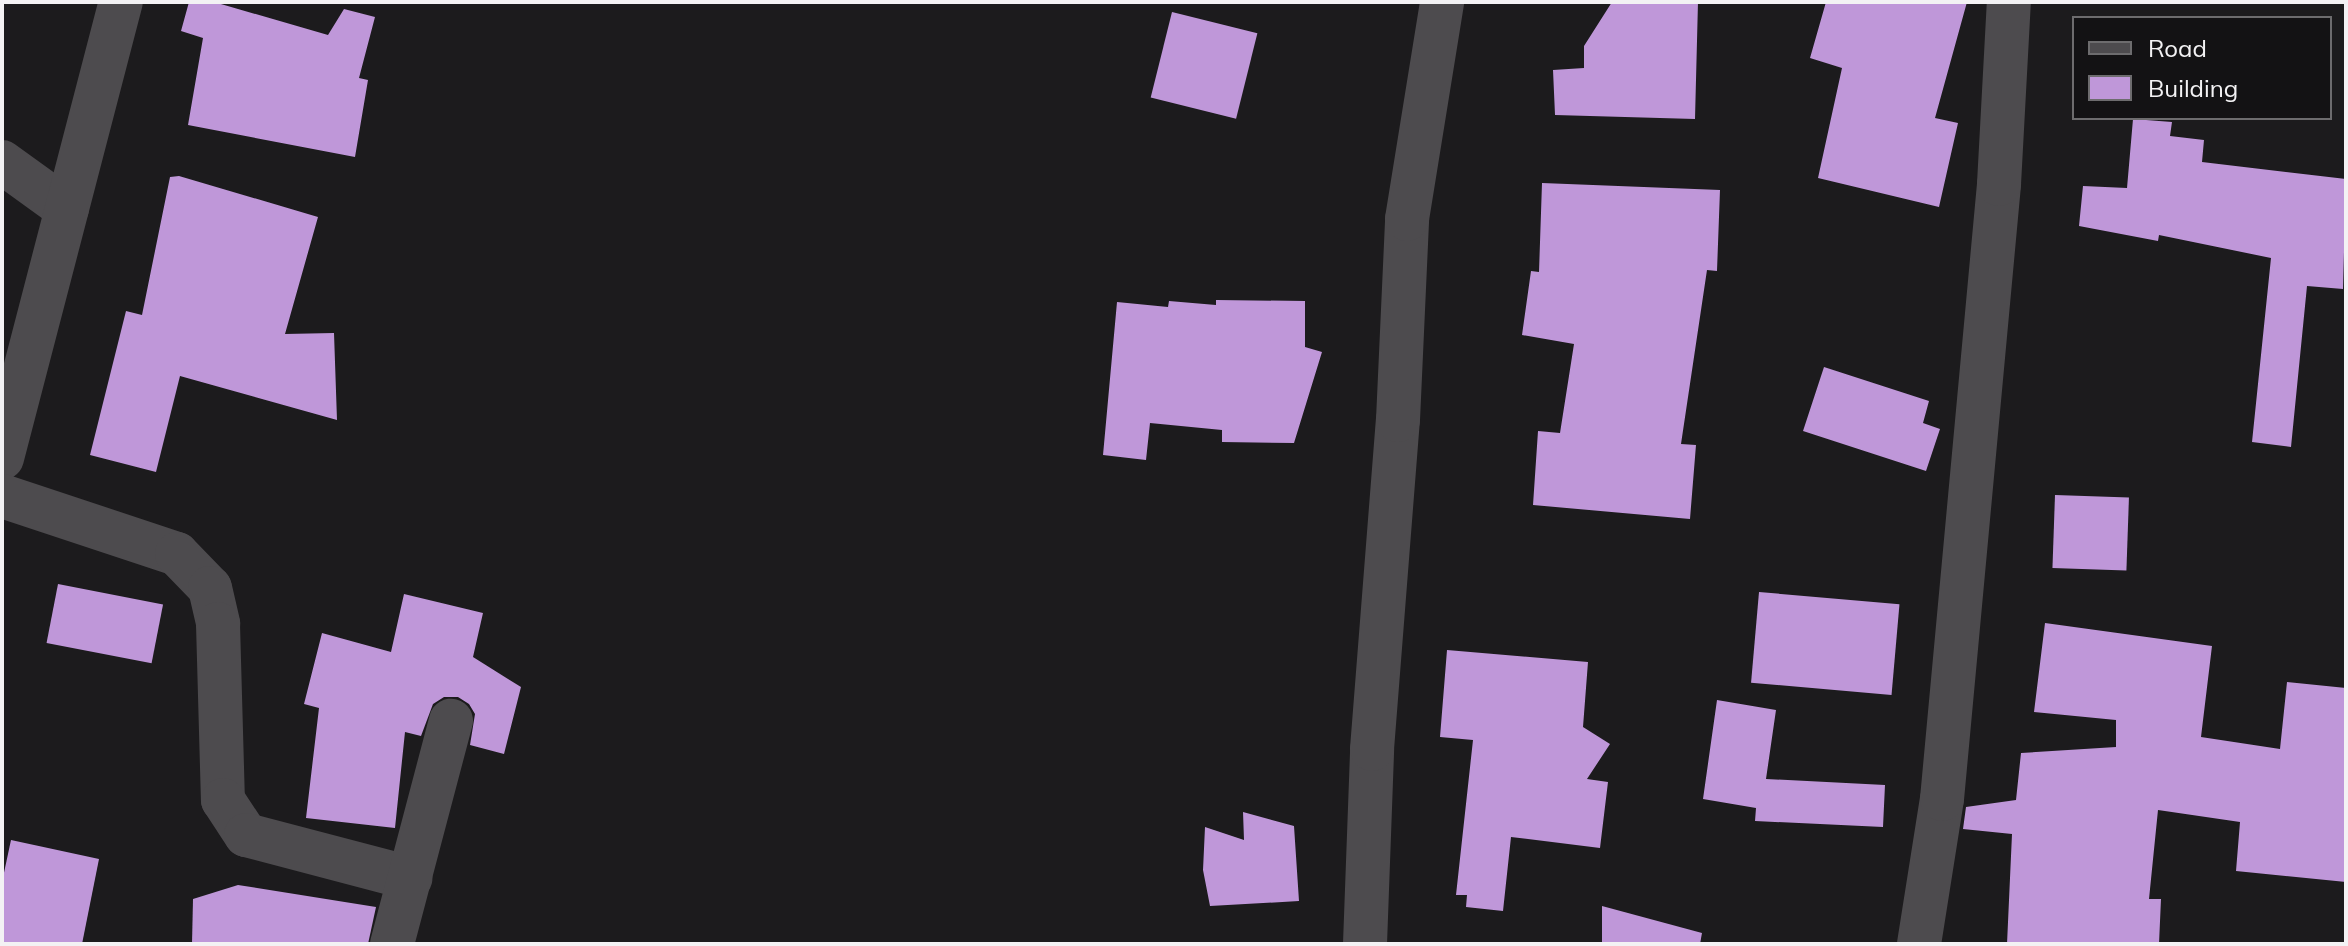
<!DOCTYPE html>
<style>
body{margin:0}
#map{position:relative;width:2348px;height:946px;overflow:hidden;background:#1c1b1d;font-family:Mulish,sans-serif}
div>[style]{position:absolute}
.building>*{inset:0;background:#bf97d9;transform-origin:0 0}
.minor>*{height:44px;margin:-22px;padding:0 22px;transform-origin:22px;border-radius:22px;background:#4d4b4e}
span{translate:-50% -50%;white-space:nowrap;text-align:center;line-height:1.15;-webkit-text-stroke:8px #131214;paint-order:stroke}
.frame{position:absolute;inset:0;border:4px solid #f3f2f4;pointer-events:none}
.legend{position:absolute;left:2072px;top:16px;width:260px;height:104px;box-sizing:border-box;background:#131214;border:2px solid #6d6c6e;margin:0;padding:10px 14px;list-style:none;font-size:24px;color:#f3f2f4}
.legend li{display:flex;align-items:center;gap:16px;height:40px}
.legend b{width:40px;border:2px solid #6d6c6e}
</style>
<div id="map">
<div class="building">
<div style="clip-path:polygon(189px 2px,214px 2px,328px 35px,344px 9px,375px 17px,359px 78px,368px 80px,355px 157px,188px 125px,203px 38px,181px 31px)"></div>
<div style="clip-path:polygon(1612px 2px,1698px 2px,1695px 119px,1555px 115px,1553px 70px,1584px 68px,1584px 46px)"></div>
<div style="clip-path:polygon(1826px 2px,1967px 2px,1935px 118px,1958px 123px,1939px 207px,1818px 178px,1842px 68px,1810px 58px)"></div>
<div style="left:1172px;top:12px;width:88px;height:88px;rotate:14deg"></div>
<div style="clip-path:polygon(2133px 119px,2172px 122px,2170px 136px,2204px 140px,2202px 162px,2346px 179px,2343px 289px,2307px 286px,2291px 447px,2252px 442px,2271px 258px,2159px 235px,2158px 241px,2079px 226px,2083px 186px,2127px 188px)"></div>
<div style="clip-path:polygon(179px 176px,318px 217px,285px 334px,334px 333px,337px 420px,180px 376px,156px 472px,90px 455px,126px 311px,142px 315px,170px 177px)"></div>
<div style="clip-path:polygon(1542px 183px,1720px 190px,1717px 271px,1707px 270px,1681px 444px,1696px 445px,1690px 519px,1533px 505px,1538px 431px,1560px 433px,1574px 344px,1522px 335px,1531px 271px,1539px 272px)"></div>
<div style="clip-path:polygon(1216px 300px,1305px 301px,1305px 347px,1322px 352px,1294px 443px,1222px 442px,1222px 430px,1150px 423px,1146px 460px,1103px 455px,1117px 302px,1168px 307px,1169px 301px,1216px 305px)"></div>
<div style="clip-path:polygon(1824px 367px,1929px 401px,1923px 423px,1940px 429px,1926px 471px,1803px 431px)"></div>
<div style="left:2055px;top:495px;width:74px;height:73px;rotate:2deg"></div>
<div style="left:58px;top:584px;width:107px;height:60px;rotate:11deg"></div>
<div style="left:1759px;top:592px;width:141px;height:91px;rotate:5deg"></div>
<div style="clip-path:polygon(404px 594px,483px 613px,473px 657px,521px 687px,504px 754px,470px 745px,475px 714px,469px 704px,458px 697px,444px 697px,433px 704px,421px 736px,405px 732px,395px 828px,306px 818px,319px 708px,304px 704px,322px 633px,391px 652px)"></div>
<div style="clip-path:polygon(2045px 623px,2212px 646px,2201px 737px,2280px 749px,2287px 682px,2346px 688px,2346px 882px,2236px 871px,2240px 822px,2158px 810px,2149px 899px,2161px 899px,2159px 944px,2007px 944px,2012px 834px,1963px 829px,1966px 807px,2016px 800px,2021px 753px,2116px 747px,2116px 720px,2034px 712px)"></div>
<div style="clip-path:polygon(1447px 650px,1588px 662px,1583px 727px,1610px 744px,1587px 779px,1608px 782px,1600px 848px,1511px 837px,1503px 911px,1466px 907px,1467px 895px,1456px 895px,1473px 740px,1440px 737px)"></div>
<div style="clip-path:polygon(1717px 700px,1776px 710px,1766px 779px,1885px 785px,1883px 827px,1755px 821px,1756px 808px,1703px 799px)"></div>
<div style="clip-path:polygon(1243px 812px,1294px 826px,1299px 901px,1210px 906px,1203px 870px,1205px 827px,1244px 840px)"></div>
<div style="clip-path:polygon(11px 840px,99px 859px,82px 944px,2px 944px,2px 882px)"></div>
<div style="clip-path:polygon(238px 885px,376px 907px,368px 944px,192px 944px,193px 899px)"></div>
<div style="clip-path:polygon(1602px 906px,1702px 933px,1700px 944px,1602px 944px)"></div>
</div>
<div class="minor">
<div style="left:2px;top:162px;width:80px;rotate:35.9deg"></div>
<div style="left:2px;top:458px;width:471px;rotate:-75.4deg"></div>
<div style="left:2px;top:496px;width:184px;rotate:18.3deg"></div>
<div style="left:177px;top:554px;width:47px;rotate:45.9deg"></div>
<div style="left:210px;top:588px;width:37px;rotate:77deg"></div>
<div style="left:218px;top:624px;width:176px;rotate:88.4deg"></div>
<div style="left:223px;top:800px;width:42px;rotate:56.7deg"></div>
<div style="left:246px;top:835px;width:170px;rotate:14.7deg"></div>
<div style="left:392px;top:944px;width:231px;rotate:-75.2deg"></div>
<div style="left:1365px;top:944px;width:195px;rotate:-87.9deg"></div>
<div style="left:1372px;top:749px;width:330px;rotate:-85.5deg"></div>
<div style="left:1398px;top:420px;width:201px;rotate:-87.4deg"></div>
<div style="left:1407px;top:219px;width:220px;rotate:-80.8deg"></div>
<div style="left:1919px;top:944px;width:147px;rotate:-81deg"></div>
<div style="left:1942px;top:799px;width:618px;rotate:-84.7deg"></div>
<div style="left:1999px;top:184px;width:182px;rotate:-86.9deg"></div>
</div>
<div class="frame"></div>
<ul class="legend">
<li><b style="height:10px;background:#4d4b4e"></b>Road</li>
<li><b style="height:22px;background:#bf97d9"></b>Building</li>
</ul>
</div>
